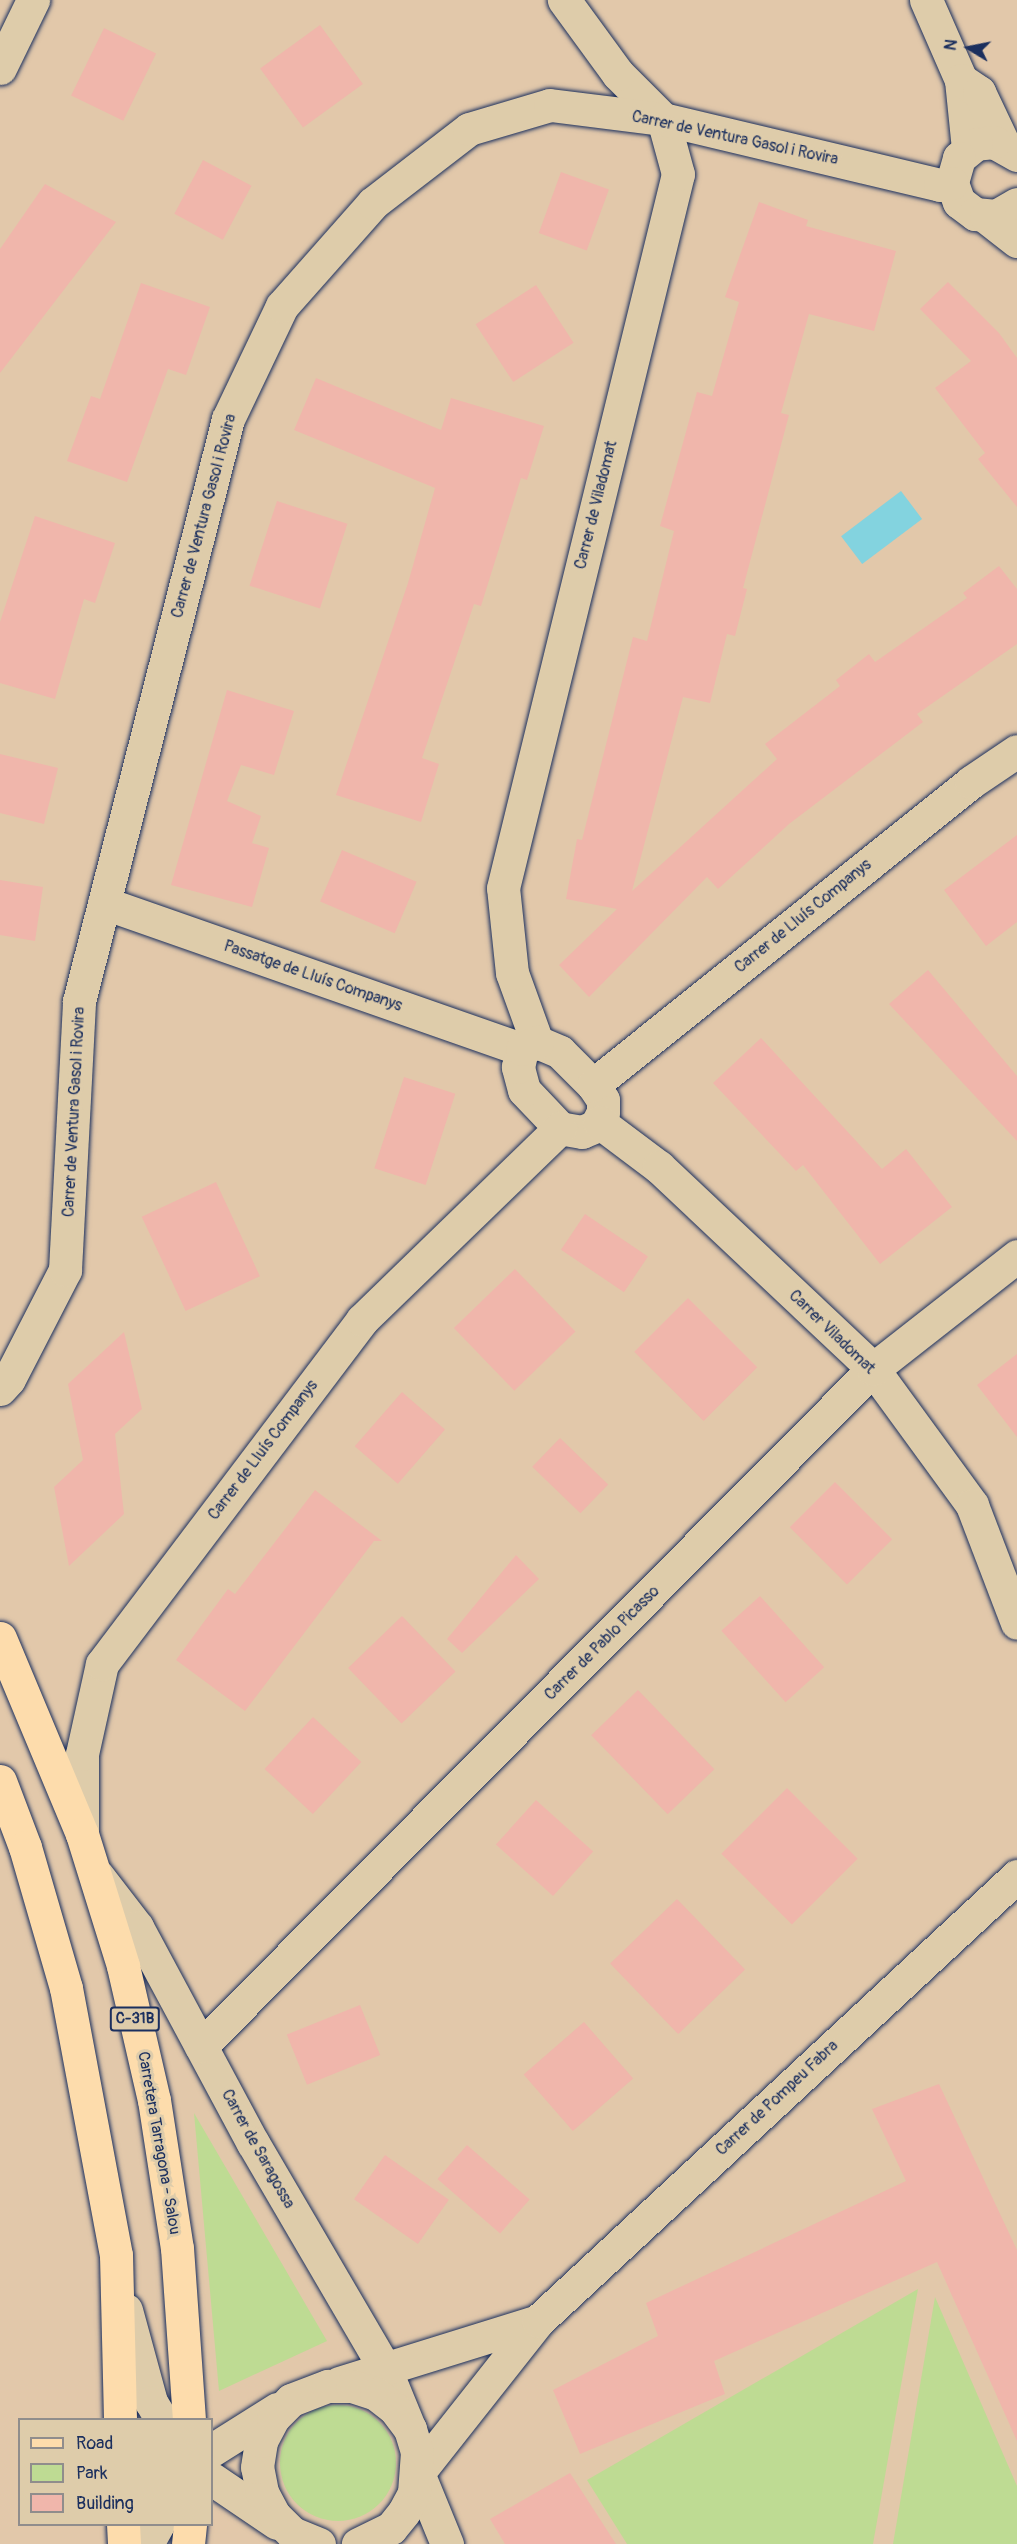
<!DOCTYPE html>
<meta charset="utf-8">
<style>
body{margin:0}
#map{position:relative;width:1017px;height:2544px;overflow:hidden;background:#e2c8aa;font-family:Pangolin,sans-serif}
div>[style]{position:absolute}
.green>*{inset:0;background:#bedb93}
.round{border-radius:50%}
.water>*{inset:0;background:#83d3df;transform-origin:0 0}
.building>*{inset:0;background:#f0b6ab;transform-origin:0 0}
.roads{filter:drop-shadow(0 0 2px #1b2f5e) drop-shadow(0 0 2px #1b2f5e)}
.minor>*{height:33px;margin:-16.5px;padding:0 16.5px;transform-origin:16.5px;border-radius:16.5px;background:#deccaa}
.tertiary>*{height:33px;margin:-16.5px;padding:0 16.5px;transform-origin:16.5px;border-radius:16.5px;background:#deccaa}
.primary>*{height:33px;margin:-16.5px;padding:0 16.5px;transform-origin:16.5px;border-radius:16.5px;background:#fddcac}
span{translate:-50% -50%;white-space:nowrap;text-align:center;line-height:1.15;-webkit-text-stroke:6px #deccaa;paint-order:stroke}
.shield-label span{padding:2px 4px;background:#deccaa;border:2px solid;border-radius:4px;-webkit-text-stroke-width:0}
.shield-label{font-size:15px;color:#1b2f5e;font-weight:700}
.street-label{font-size:16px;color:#1b2f5e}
.legend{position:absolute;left:18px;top:2418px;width:195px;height:108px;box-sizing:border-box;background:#deccaa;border:2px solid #908d8c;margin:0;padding:8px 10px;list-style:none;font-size:18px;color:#1b2f5e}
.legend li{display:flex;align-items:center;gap:12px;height:30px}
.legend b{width:30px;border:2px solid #908d8c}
.north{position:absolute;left:939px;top:18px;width:60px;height:60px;-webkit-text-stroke:4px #deccaa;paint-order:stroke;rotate:280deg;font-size:16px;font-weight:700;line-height:24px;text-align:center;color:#1b2f5e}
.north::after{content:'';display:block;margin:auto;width:21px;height:27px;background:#1b2f5e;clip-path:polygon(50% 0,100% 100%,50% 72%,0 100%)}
</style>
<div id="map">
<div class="green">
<div style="clip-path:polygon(194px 2113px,327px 2341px,219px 2391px)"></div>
<div style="clip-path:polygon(918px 2289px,873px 2544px,627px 2544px,587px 2480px)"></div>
<div style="clip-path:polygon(935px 2297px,1017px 2486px,1017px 2544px,893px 2544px)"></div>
<div class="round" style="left:280px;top:2405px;width:116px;height:116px"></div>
</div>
<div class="water">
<div style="left:901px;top:491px;width:35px;height:75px;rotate:53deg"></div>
</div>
<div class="building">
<div style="left:320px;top:25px;width:73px;height:74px;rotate:54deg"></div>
<div style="left:104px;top:28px;width:58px;height:75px;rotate:26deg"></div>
<div style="left:203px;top:160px;width:55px;height:61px;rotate:28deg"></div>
<div style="left:561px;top:172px;width:51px;height:65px;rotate:20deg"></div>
<div style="clip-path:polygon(45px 184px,116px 222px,0 373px,0 249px)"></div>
<div style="clip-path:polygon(759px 202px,808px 220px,806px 226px,896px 251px,874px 331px,809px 314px,781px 413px,789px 415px,743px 588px,747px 589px,735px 636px,727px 634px,710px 703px,683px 697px,632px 891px,777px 759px,765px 744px,840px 686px,836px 680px,869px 654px,875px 662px,967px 598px,963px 593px,999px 566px,1017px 589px,1017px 644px,917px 714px,923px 722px,789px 824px,718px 889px,707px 877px,589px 997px,559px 965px,617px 909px,566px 899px,577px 839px,582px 840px,633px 637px,647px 641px,674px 531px,660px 526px,697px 392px,712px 396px,739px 302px,725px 297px)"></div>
<div style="clip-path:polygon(948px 282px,999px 333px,1017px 358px,1017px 507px,978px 459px,985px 453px,935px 388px,971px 361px,920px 309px)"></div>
<div style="clip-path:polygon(141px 283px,210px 307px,186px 375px,168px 369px,127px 482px,67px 461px,91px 396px,100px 399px)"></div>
<div style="left:536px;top:285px;width:69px;height:72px;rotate:57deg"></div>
<div style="clip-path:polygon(316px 378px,441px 430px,451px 398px,544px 426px,527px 480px,521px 478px,481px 606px,474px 604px,422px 758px,439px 764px,421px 822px,336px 795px,408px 583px,435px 488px,294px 430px)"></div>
<div style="left:277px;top:501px;width:74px;height:89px;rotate:18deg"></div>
<div style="clip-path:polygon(35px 516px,115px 543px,95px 603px,84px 599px,55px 699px,0 683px,0 622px)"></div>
<div style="clip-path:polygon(227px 690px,294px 711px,274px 775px,241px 765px,227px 801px,261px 816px,252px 843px,269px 848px,252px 907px,171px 885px)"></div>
<div style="clip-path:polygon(0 754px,58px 768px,44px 824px,0 813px)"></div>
<div style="clip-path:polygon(1017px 835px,1017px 922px,986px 946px,944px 890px)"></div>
<div style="left:342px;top:850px;width:81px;height:56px;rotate:23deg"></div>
<div style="clip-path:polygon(0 880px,43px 887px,35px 941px,0 935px)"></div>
<div style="clip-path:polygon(928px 970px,1017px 1076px,1017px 1141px,889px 1004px)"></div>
<div style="clip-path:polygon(761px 1038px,882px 1169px,906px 1149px,952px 1207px,880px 1264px,803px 1165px,796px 1171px,713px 1083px)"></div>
<div style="left:404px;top:1077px;width:54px;height:96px;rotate:18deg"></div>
<div style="left:216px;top:1182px;width:104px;height:82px;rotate:65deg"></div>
<div style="left:585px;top:1214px;width:76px;height:43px;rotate:34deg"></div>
<div style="left:515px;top:1269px;width:87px;height:85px;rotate:46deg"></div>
<div style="left:688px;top:1298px;width:98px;height:76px;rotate:45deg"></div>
<div style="clip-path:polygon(124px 1332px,142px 1409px,115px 1434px,124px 1514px,69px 1566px,54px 1487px,83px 1460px,68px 1384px)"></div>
<div style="clip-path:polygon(1017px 1354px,1017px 1437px,977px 1385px)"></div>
<div style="left:402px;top:1392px;width:57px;height:72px;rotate:41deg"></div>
<div style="left:560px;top:1438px;width:67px;height:40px;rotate:44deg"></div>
<div style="left:835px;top:1482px;width:81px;height:64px;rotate:45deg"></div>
<div style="clip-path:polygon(315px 1490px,382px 1541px,374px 1541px,245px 1711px,176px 1660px,228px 1589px,235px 1594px)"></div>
<div style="clip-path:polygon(516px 1555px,539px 1579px,462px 1653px,447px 1639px)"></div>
<div style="left:760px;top:1596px;width:96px;height:52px;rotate:48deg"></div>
<div style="left:402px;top:1616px;width:77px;height:75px;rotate:46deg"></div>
<div style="left:638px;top:1690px;width:110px;height:65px;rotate:46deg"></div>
<div style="left:313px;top:1717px;width:66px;height:71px;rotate:43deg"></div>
<div style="left:787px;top:1788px;width:100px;height:93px;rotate:45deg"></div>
<div style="left:536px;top:1800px;width:77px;height:60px;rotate:42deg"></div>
<div style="left:677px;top:1899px;width:98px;height:93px;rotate:46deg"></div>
<div style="left:360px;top:2005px;width:54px;height:79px;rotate:68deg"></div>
<div style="left:584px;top:2022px;width:75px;height:80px;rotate:49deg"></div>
<div style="clip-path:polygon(939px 2084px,1017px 2250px,1017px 2441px,937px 2262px,714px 2361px,725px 2394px,580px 2454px,553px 2390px,658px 2336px,646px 2303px,906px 2181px,872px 2109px)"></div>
<div style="left:467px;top:2145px;width:83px;height:45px;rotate:41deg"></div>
<div style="left:385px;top:2155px;width:78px;height:54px;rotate:35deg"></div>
<div style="clip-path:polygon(570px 2473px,616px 2544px,505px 2544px,490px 2519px)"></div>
</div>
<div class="roads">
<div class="minor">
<div style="left:926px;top:0;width:87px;rotate:66.4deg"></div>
<div style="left:961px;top:80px;width:69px;rotate:84.2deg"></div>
<div style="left:0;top:68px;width:76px;rotate:-64.1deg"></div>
<div style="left:961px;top:80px;width:22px;rotate:34deg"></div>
<div style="left:979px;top:92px;width:59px;rotate:64.7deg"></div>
<div style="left:1017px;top:155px;width:26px;rotate:-151deg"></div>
<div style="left:994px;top:142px;width:18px;rotate:174deg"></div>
<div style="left:976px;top:144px;width:22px;rotate:141deg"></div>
<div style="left:959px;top:158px;width:26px;rotate:106deg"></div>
<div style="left:952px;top:183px;width:20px;rotate:70deg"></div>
<div style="left:959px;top:202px;width:20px;rotate:37deg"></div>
<div style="left:975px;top:214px;width:21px;rotate:5deg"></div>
<div style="left:996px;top:216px;width:24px;rotate:-30deg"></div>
<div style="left:986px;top:217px;width:39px;rotate:38deg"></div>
<div style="left:104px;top:903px;width:443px;rotate:19.3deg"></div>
<div style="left:537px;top:1042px;width:73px;rotate:-109.9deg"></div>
<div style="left:512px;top:973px;width:85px;rotate:-96deg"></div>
<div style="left:503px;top:888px;width:735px;rotate:-76.23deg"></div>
<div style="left:678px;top:174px;width:57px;rotate:-105.3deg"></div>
<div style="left:663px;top:119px;width:64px;rotate:-135deg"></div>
<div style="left:618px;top:74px;width:92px;rotate:-126.1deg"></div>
<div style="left:537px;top:1042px;width:25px;rotate:23deg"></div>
<div style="left:560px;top:1052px;width:47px;rotate:45deg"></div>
<div style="left:593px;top:1085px;width:18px;rotate:56deg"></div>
<div style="left:603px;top:1100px;width:12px;rotate:90deg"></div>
<div style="left:603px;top:1112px;width:16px;rotate:117deg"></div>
<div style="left:596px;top:1126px;width:15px;rotate:157deg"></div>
<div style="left:582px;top:1132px;width:22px;rotate:-170deg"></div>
<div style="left:560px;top:1128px;width:52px;rotate:-133.5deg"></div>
<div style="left:524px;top:1090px;width:24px;rotate:-105deg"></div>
<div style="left:518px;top:1067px;width:18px;rotate:-77deg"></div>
<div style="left:522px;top:1049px;width:17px;rotate:-25deg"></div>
<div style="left:593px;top:1085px;width:484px;rotate:-38.7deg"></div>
<div style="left:971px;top:782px;width:55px;rotate:-34deg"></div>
<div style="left:599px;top:1122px;width:75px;rotate:36.9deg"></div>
<div style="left:659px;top:1167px;width:294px;rotate:43.3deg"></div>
<div style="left:873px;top:1369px;width:168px;rotate:53.9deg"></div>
<div style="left:972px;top:1505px;width:126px;rotate:69.1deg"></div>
<div style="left:0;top:1389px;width:13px;rotate:-48deg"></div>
<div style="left:9px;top:1379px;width:123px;rotate:-62.8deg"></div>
<div style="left:65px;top:1270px;width:269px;rotate:-87deg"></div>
<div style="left:79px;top:1001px;width:601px;rotate:-75.64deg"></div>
<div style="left:228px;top:419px;width:125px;rotate:-64.5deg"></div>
<div style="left:282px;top:306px;width:137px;rotate:-48.5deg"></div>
<div style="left:373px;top:203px;width:121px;rotate:-37.6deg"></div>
<div style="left:469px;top:129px;width:84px;rotate:-16.5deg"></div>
<div style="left:550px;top:105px;width:114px;rotate:7.1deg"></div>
<div style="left:663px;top:119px;width:285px;rotate:13.4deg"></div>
<div style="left:940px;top:185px;width:12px;rotate:-9deg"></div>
<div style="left:82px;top:1834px;width:80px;rotate:-90deg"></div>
<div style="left:82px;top:1754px;width:92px;rotate:-77.5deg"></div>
<div style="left:102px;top:1664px;width:431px;rotate:-52.9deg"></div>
<div style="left:362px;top:1320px;width:276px;rotate:-44.1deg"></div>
<div style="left:97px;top:1875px;width:66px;rotate:52.4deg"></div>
<div style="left:137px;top:1927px;width:245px;rotate:61.8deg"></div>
<div style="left:253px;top:2143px;width:264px;rotate:59.7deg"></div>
<div style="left:386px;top:2371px;width:61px;rotate:67.7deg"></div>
<div style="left:201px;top:2046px;width:954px;rotate:-45.21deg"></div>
<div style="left:873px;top:1369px;width:183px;rotate:-38.1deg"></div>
<div style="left:418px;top:2473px;width:77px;rotate:67.8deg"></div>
</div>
<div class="tertiary">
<div style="left:126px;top:2310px;width:95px;rotate:74.8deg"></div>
<div style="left:151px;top:2402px;width:21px;rotate:59deg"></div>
<div style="left:339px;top:2383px;width:208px;rotate:-17.3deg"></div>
<div style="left:212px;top:2450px;width:77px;rotate:-32.2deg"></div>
<div style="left:418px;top:2473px;width:194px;rotate:-51.7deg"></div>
<div style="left:538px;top:2321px;width:654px;rotate:-42.89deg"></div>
<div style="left:212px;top:2479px;width:78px;rotate:34.1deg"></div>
<div style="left:147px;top:2544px;width:23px;rotate:-61deg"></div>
<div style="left:319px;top:2544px;width:29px;rotate:-158deg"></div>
<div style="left:292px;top:2533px;width:25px;rotate:-135deg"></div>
<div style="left:274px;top:2515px;width:26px;rotate:-118deg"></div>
<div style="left:262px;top:2492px;width:25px;rotate:-101deg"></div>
<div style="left:257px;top:2467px;width:26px;rotate:-81deg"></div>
<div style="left:261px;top:2441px;width:26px;rotate:-62deg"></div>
<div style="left:273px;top:2418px;width:25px;rotate:-45deg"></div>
<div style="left:291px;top:2400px;width:40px;rotate:-21deg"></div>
<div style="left:328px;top:2386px;width:24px"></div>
<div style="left:352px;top:2386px;width:25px;rotate:18deg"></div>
<div style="left:376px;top:2394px;width:24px;rotate:38deg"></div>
<div style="left:395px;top:2409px;width:25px;rotate:53deg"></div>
<div style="left:410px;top:2429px;width:24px;rotate:73deg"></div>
<div style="left:417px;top:2452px;width:41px;rotate:94.2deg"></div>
<div style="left:414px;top:2493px;width:21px;rotate:118deg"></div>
<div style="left:404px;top:2512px;width:21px;rotate:129deg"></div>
<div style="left:391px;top:2528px;width:37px;rotate:154deg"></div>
</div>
<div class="primary">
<div style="left:0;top:1638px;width:212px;rotate:67.3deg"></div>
<div style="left:82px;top:1834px;width:138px;rotate:72.7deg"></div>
<div style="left:123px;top:1966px;width:138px;rotate:77deg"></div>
<div style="left:154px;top:2100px;width:150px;rotate:81.2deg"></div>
<div style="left:177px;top:2248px;width:172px;rotate:86deg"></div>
<div style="left:0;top:1781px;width:71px;rotate:69.3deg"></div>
<div style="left:25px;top:1847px;width:147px;rotate:73.8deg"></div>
<div style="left:66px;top:1988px;width:272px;rotate:79.4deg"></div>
<div style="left:116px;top:2255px;width:165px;rotate:88.6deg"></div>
<div style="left:123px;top:2524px;width:20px;rotate:87deg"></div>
<div style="left:188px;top:2544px;width:20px;rotate:-84deg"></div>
</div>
</div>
<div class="shield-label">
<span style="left:135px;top:2019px">C-31B</span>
</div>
<div class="street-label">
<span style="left:735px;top:138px;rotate:12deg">Carrer de Ventura Gasol i Rovira</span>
<span style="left:596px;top:505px;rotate:-76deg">Carrer de Viladomat</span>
<span style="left:204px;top:516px;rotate:-75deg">Carrer de Ventura Gasol i Rovira</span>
<span style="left:803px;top:916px;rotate:-39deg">Carrer de Lluís Companys</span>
<span style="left:313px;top:976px;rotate:19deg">Passatge de Lluís Companys</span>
<span style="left:74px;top:1112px;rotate:-87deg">Carrer de Ventura Gasol i Rovira</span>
<span style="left:832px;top:1332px;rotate:44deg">Carrer Viladomat</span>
<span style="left:263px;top:1450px;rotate:-53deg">Carrer de Lluís Companys</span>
<span style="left:602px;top:1643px;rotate:-45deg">Carrer de Pablo Picasso</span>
<span style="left:777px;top:2098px;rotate:-43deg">Carrer de Pompeu Fabra</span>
<span style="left:159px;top:2143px;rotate:80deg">Carretera Tarragona - Salou</span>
<span style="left:258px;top:2149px;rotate:61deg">Carrer de Saragossa</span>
</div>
<ul class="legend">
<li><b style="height:8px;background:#fddcac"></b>Road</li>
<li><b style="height:16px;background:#bedb93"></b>Park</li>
<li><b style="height:16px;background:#f0b6ab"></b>Building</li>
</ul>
<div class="north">N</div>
</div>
